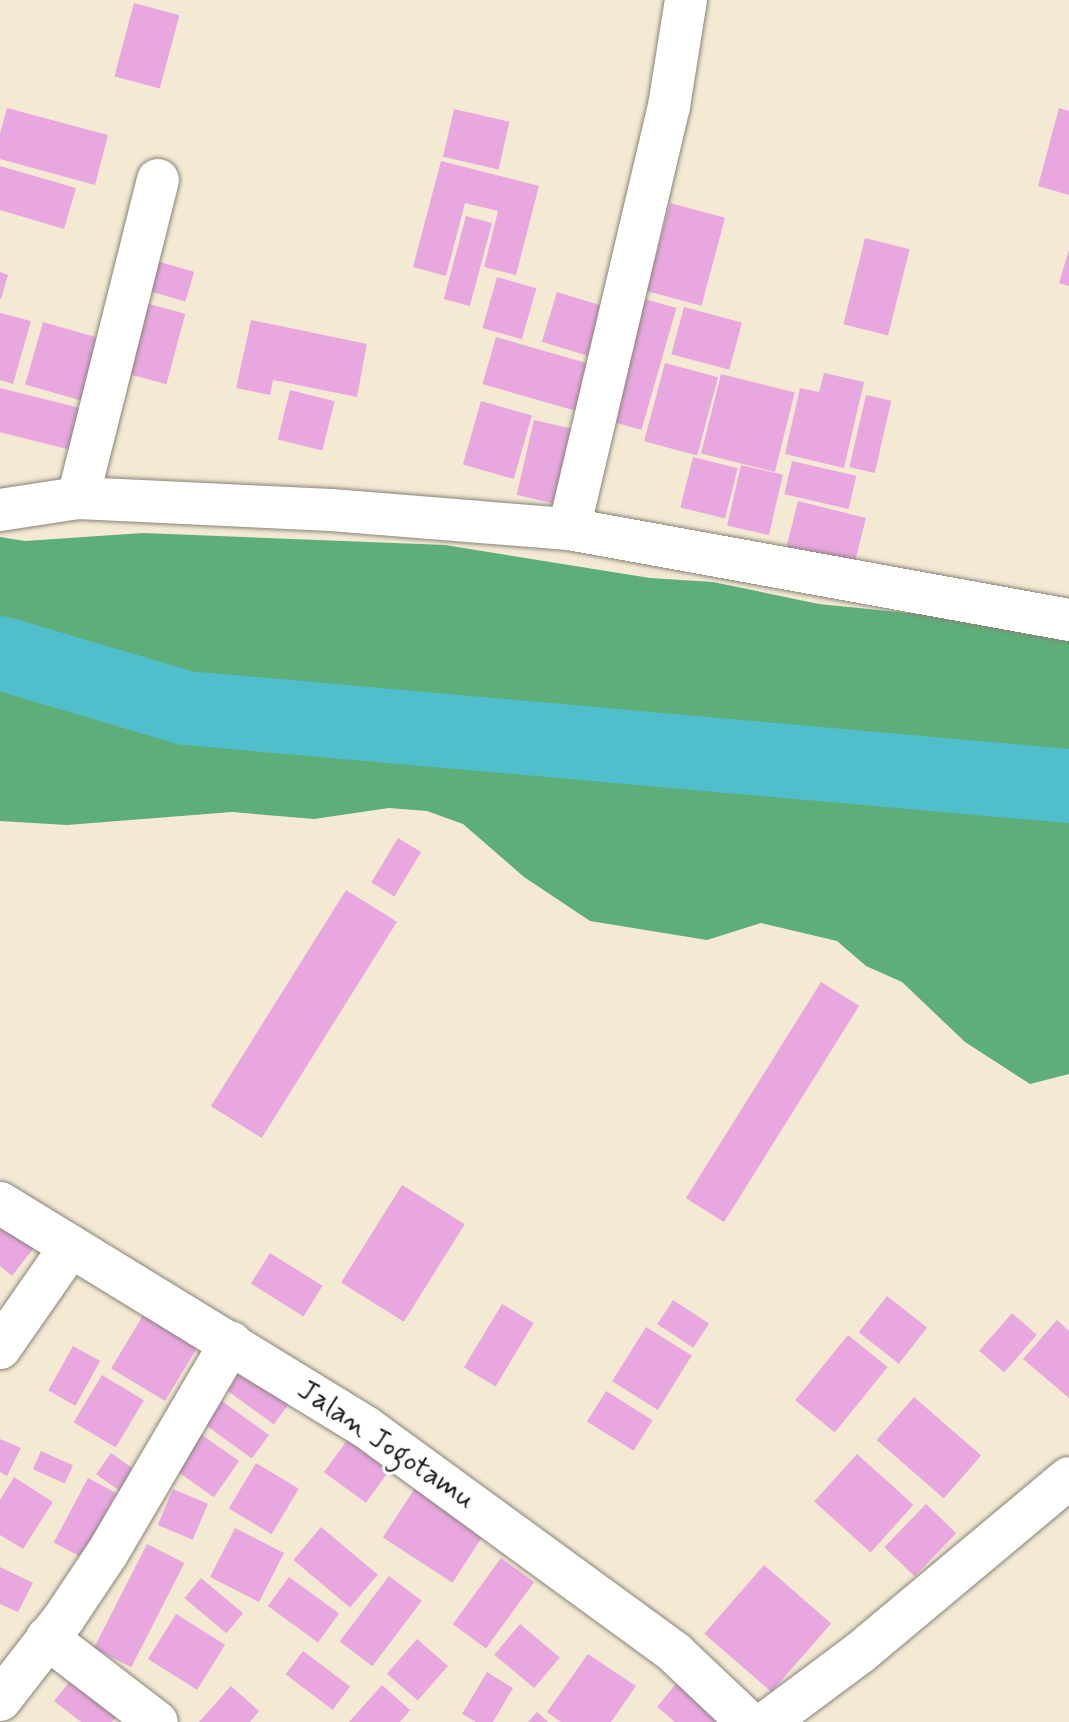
<!DOCTYPE html>
<style>
body{margin:0}
#map{position:relative;width:1069px;height:1722px;overflow:hidden;background:#f4ead4;font-family:Mynerve,sans-serif}
div>[style]{position:absolute}
.forest>*{inset:0;background:#5eae7a}
.river>*{height:74px;margin:-37px;padding:0 37px;transform-origin:37px;border-radius:37px;background:#51becb}
.building>*{inset:0;background:#e9a7e0;transform-origin:0 0}
.roads{filter:drop-shadow(0 0 2px #888378) drop-shadow(0 0 2px #888378)}
.minor>*{height:42px;margin:-21px;padding:0 21px;transform-origin:21px;border-radius:21px;background:#fff}
span{translate:-50% -50%;white-space:nowrap;text-align:center;line-height:1.15;-webkit-text-stroke:6px #fff;paint-order:stroke}
.street-label{font-size:30px;color:#1c1c1c}
</style>
<div id="map">
<div class="forest">
<div style="clip-path:polygon(143px 533px,445px 545px,650px 578px,713px 582px,819px 604px,928px 615px,1069px 641px,1069px 1074px,1030px 1084px,965px 1042px,902px 982px,866px 966px,837px 941px,761px 923px,707px 940px,590px 921px,524px 877px,463px 824px,427px 811px,389px 808px,314px 819px,232px 812px,67px 825px,0 821px,0 537px,25px 541px)"></div>
</div>
<div class="river">
<div style="left:0;top:653px;width:194px;rotate:16.5deg"></div>
<div style="left:186px;top:708px;width:886px;rotate:5.05deg"></div>
</div>
<div class="building">
<div style="left:134px;top:3px;width:47px;height:76px;rotate:15deg"></div>
<div style="clip-path:polygon(7px 108px,108px 135px,95px 185px,0 159px,0 133px)"></div>
<div style="clip-path:polygon(1059px 108px,1069px 111px,1069px 195px,1038px 186px)"></div>
<div style="left:454px;top:109px;width:57px;height:49px;rotate:13deg"></div>
<div style="clip-path:polygon(441px 161px,539px 186px,516px 275px,484px 267px,498px 211px,465px 203px,446px 276px,413px 267px)"></div>
<div style="clip-path:polygon(0 166px,76px 188px,64px 229px,0 210px)"></div>
<div style="left:670px;top:203px;width:57px;height:91px;rotate:15deg"></div>
<div style="left:466px;top:216px;width:27px;height:86px;rotate:15deg"></div>
<div style="left:865px;top:238px;width:46px;height:89px;rotate:14deg"></div>
<div style="clip-path:polygon(1069px 250px,1069px 286px,1059px 283px)"></div>
<div style="left:146px;top:258px;width:50px;height:31px;rotate:16deg"></div>
<div style="clip-path:polygon(0 272px,8px 275px,1px 299px,0 298px)"></div>
<div style="left:497px;top:277px;width:41px;height:53px;rotate:16deg"></div>
<div style="left:557px;top:292px;width:59px;height:52px;rotate:17deg"></div>
<div style="left:638px;top:297px;width:40px;height:127px;rotate:16deg"></div>
<div style="left:138px;top:301px;width:49px;height:73px;rotate:15deg"></div>
<div style="left:684px;top:307px;width:60px;height:49px;rotate:15deg"></div>
<div style="clip-path:polygon(0 313px,31px 321px,13px 384px,0 380px)"></div>
<div style="clip-path:polygon(251px 320px,367px 344px,357px 397px,273px 380px,270px 395px,236px 388px)"></div>
<div style="left:43px;top:322px;width:70px;height:65px;rotate:16deg"></div>
<div style="left:496px;top:337px;width:104px;height:49px;rotate:16deg"></div>
<div style="left:665px;top:363px;width:55px;height:81px;rotate:15deg"></div>
<div style="clip-path:polygon(824px 373px,864px 382px,844px 468px,785px 454px,800px 388px,819px 392px)"></div>
<div style="left:721px;top:374px;width:76px;height:82px;rotate:14deg"></div>
<div style="left:0;top:388px;width:91px;height:43px;rotate:14deg"></div>
<div style="left:290px;top:390px;width:46px;height:51px;rotate:14deg"></div>
<div style="left:866px;top:395px;width:26px;height:74px;rotate:13deg"></div>
<div style="left:481px;top:401px;width:53px;height:66px;rotate:16deg"></div>
<div style="left:534px;top:420px;width:47px;height:77px;rotate:13deg"></div>
<div style="left:693px;top:457px;width:46px;height:52px;rotate:14deg"></div>
<div style="left:792px;top:461px;width:66px;height:34px;rotate:13deg"></div>
<div style="left:741px;top:465px;width:43px;height:62px;rotate:13deg"></div>
<div style="left:798px;top:501px;width:70px;height:51px;rotate:14deg"></div>
<div style="left:398px;top:838px;width:27px;height:52px;rotate:31deg"></div>
<div style="left:346px;top:890px;width:60px;height:255px;rotate:32deg"></div>
<div style="left:821px;top:982px;width:45px;height:255px;rotate:32deg"></div>
<div style="left:402px;top:1185px;width:74px;height:115px;rotate:32deg"></div>
<div style="clip-path:polygon(0 1218px,36px 1245px,12px 1276px,0 1266px)"></div>
<div style="left:270px;top:1253px;width:62px;height:36px;rotate:32deg"></div>
<div style="left:887px;top:1296px;width:51px;height:46px;rotate:38deg"></div>
<div style="left:673px;top:1300px;width:43px;height:29px;rotate:33deg"></div>
<div style="left:502px;top:1304px;width:37px;height:74px;rotate:31deg"></div>
<div style="left:145px;top:1312px;width:63px;height:66px;rotate:31deg"></div>
<div style="left:1012px;top:1313px;width:33px;height:50px;rotate:41deg"></div>
<div style="clip-path:polygon(1057px 1320px,1069px 1331px,1069px 1398px,1023px 1359px)"></div>
<div style="left:646px;top:1327px;width:54px;height:64px;rotate:32deg"></div>
<div style="left:848px;top:1335px;width:51px;height:84px;rotate:39deg"></div>
<div style="left:73px;top:1346px;width:31px;height:51px;rotate:29deg"></div>
<div style="left:244px;top:1367px;width:58px;height:29px;rotate:36deg"></div>
<div style="left:102px;top:1375px;width:49px;height:55px;rotate:31deg"></div>
<div style="left:606px;top:1391px;width:55px;height:36px;rotate:32deg"></div>
<div style="left:914px;top:1397px;width:89px;height:57px;rotate:41deg"></div>
<div style="left:222px;top:1401px;width:58px;height:29px;rotate:36deg"></div>
<div style="left:199px;top:1433px;width:49px;height:44px;rotate:35deg"></div>
<div style="clip-path:polygon(0 1439px,21px 1448px,7px 1476px,0 1472px)"></div>
<div style="left:348px;top:1439px;width:52px;height:41px;rotate:36deg"></div>
<div style="left:41px;top:1451px;width:35px;height:20px;rotate:24deg"></div>
<div style="left:111px;top:1453px;width:40px;height:26px;rotate:35deg"></div>
<div style="left:857px;top:1454px;width:76px;height:64px;rotate:42deg"></div>
<div style="left:256px;top:1463px;width:50px;height:53px;rotate:31deg"></div>
<div style="clip-path:polygon(14px 1477px,53px 1502px,23px 1549px,0 1535px,0 1500px)"></div>
<div style="left:88px;top:1478px;width:32px;height:73px;rotate:28deg"></div>
<div style="left:415px;top:1488px;width:83px;height:59px;rotate:33deg"></div>
<div style="left:173px;top:1489px;width:38px;height:39px;rotate:23deg"></div>
<div style="left:926px;top:1504px;width:42px;height:60px;rotate:44deg"></div>
<div style="left:321px;top:1527px;width:74px;height:43px;rotate:40deg"></div>
<div style="left:235px;top:1528px;width:55px;height:55px;rotate:27deg"></div>
<div style="left:147px;top:1544px;width:42px;height:117px;rotate:27deg"></div>
<div style="left:501px;top:1558px;width:41px;height:82px;rotate:36deg"></div>
<div style="left:764px;top:1565px;width:89px;height:91px;rotate:41deg"></div>
<div style="clip-path:polygon(0 1567px,33px 1583px,18px 1612px,0 1604px)"></div>
<div style="left:389px;top:1576px;width:41px;height:82px;rotate:37deg"></div>
<div style="left:289px;top:1577px;width:62px;height:36px;rotate:36deg"></div>
<div style="left:201px;top:1578px;width:55px;height:26px;rotate:40deg"></div>
<div style="left:176px;top:1614px;width:58px;height:53px;rotate:32deg"></div>
<div style="left:520px;top:1624px;width:52px;height:40px;rotate:40deg"></div>
<div style="left:417px;top:1639px;width:41px;height:46px;rotate:41deg"></div>
<div style="left:303px;top:1651px;width:59px;height:29px;rotate:37deg"></div>
<div style="clip-path:polygon(588px 1654px,636px 1686px,611px 1722px,561px 1722px,547px 1712px)"></div>
<div style="clip-path:polygon(79px 1670px,125px 1706px,112px 1722px,81px 1722px,54px 1701px)"></div>
<div style="clip-path:polygon(487px 1672px,513px 1688px,493px 1722px,476px 1722px,462px 1714px)"></div>
<div style="clip-path:polygon(678px 1681px,730px 1722px,675px 1722px,657px 1707px)"></div>
<div style="clip-path:polygon(382px 1685px,410px 1710px,400px 1722px,349px 1722px)"></div>
<div style="clip-path:polygon(231px 1686px,259px 1711px,250px 1722px,199px 1722px)"></div>
<div style="clip-path:polygon(537px 1712px,548px 1722px,528px 1722px)"></div>
</div>
<div class="roads">
<div class="minor">
<div style="left:78px;top:498px;width:328px;rotate:-75.9deg"></div>
<div style="left:0;top:510px;width:79px;rotate:-8.7deg"></div>
<div style="left:78px;top:498px;width:253px;rotate:2.7deg"></div>
<div style="left:331px;top:510px;width:239px;rotate:4.6deg"></div>
<div style="left:569px;top:529px;width:508px;rotate:10.31deg"></div>
<div style="left:569px;top:529px;width:435px;rotate:-76.7deg"></div>
<div style="left:669px;top:106px;width:107px;rotate:-80.9deg"></div>
<div style="left:0;top:1203px;width:430px;rotate:31.5deg"></div>
<div style="left:367px;top:1428px;width:381px;rotate:36.1deg"></div>
<div style="left:675px;top:1653px;width:100px;rotate:43.4deg"></div>
<div style="left:0;top:1348px;width:124px;rotate:-55.2deg"></div>
<div style="left:47px;top:1638px;width:138px;rotate:37.4deg"></div>
<div style="left:0;top:1700px;width:104px;rotate:-52deg"></div>
<div style="left:64px;top:1618px;width:79px;rotate:-56.3deg"></div>
<div style="left:108px;top:1552px;width:243px;rotate:-59.6deg"></div>
<div style="left:767px;top:1722px;width:117px;rotate:-36.7deg"></div>
<div style="left:861px;top:1652px;width:271px;rotate:-39.9deg"></div>
</div>
</div>
<div class="street-label">
<span style="left:386px;top:1445px;rotate:34deg">Jalan Jogotamu</span>
</div>
</div>
